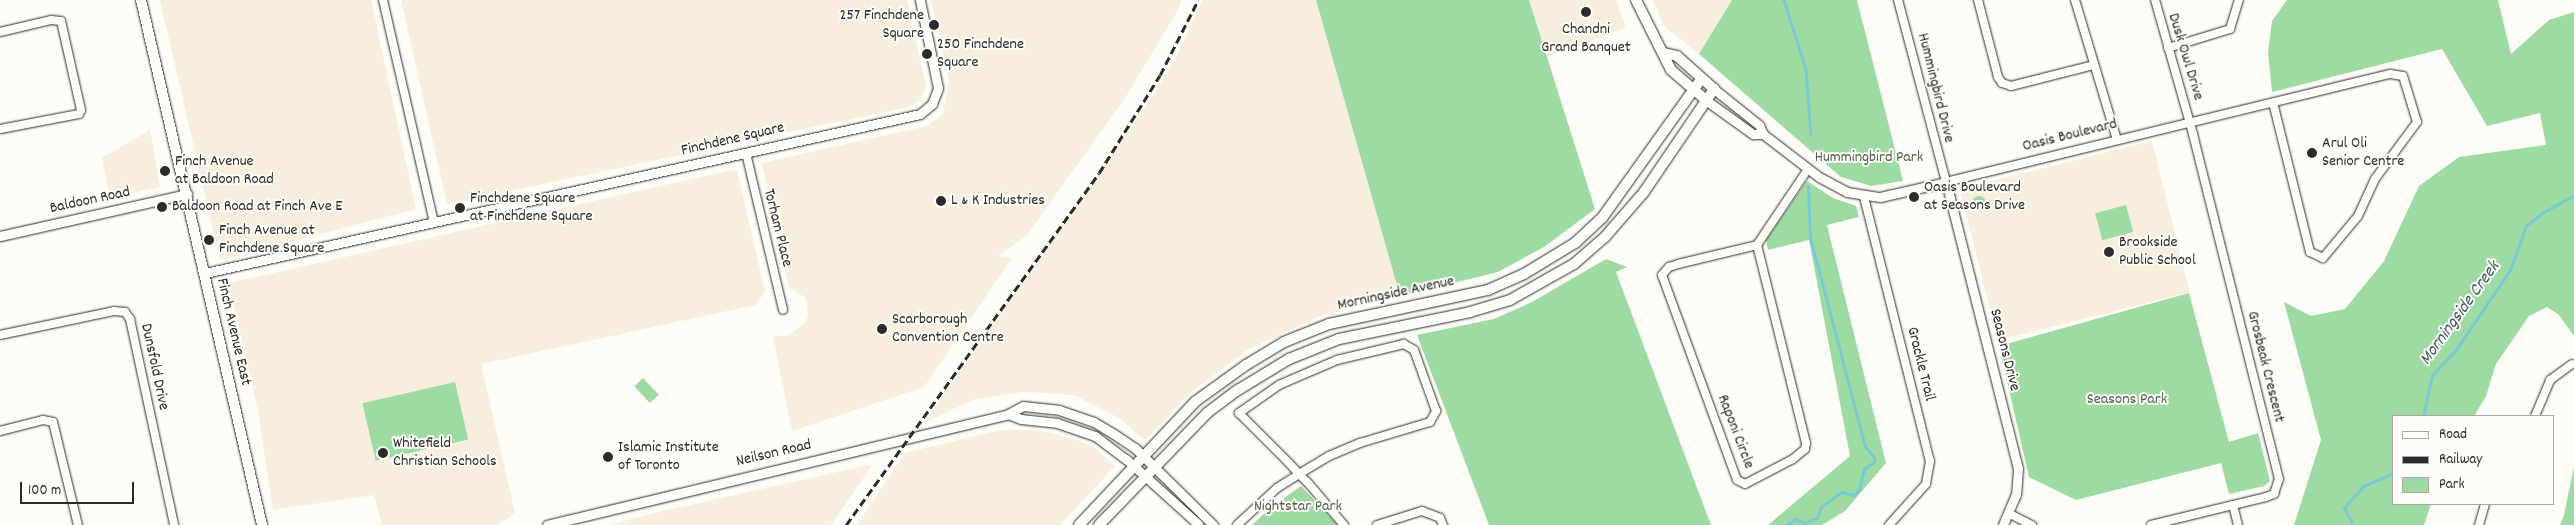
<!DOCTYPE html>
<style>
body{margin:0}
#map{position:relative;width:2574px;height:525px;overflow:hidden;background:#fdfcf7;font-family:Dekko,sans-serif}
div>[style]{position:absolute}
.built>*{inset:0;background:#f8eedd;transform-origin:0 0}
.green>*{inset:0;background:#9edba3;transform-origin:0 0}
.round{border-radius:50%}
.stream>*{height:2.5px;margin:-1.25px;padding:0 1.25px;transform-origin:1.25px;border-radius:1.25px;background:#79cad3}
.roads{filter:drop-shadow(0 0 1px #2b2b2b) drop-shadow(0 0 1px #2b2b2b)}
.minor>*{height:8px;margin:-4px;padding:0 4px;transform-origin:4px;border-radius:4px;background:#fdfcf7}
.tertiary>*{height:9px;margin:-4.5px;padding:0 4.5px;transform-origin:4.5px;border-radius:4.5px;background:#fdfcf7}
.secondary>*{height:10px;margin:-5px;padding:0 5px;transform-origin:5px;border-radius:5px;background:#fdfcf7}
.rail>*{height:2.5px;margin-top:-1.25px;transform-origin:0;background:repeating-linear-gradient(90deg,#2b2b2b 0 8px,transparent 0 12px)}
.dots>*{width:14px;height:14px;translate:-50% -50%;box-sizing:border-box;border:2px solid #fdfcf7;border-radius:50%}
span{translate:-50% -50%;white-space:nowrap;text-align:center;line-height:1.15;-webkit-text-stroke:4px #fdfcf7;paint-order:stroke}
.poi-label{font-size:16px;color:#2b2b2b}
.right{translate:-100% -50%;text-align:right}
.left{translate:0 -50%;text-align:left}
.street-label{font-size:16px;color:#2b2b2b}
.park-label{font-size:16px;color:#4e604f}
.water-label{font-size:18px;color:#425b5d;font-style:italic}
.legend{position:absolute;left:2392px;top:415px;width:162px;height:90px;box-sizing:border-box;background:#fdfcf7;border:1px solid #a9a8a5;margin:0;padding:6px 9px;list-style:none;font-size:15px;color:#2b2b2b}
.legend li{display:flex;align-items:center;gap:10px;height:25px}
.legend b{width:25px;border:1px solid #a9a8a5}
.scale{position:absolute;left:20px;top:482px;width:114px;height:22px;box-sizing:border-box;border:2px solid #2b2b2b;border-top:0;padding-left:6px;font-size:15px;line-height:18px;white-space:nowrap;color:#2b2b2b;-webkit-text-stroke:4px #fdfcf7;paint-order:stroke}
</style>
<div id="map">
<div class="built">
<div style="clip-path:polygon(160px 0,371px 0,416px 209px,220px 260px)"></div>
<div style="clip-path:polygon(401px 0,907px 0,926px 86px,921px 99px,909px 107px,447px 204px)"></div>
<div style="clip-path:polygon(931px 0,1181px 0,1178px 10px,1125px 98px,1027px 235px,998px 256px,1012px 258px,924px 387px,792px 431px,773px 336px,788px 336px,805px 323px,808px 315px,806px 298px,789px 287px,762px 163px,927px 126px,943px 115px,949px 80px)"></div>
<div style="clip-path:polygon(1202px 0,1316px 0,1400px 296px,1325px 314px,1249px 349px,1189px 394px,1147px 439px,1143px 439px,1121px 419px,1076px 396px,1050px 393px,1020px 392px,973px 400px,924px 423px,1150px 100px,1179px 52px)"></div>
<div style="clip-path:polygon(1529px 0,1616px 0,1626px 28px,1547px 57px)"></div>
<div style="clip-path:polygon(1653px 0,1732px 0,1699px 54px,1664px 26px)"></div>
<div style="clip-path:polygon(150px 130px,160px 187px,110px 198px,102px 158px)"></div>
<div style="left:2152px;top:141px;width:156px;height:198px;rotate:76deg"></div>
<div style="clip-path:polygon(732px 170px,737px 170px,765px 292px,755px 305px,481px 364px,515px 513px,497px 525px,382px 525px,374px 495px,273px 510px,258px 411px,229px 283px)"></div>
<div style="clip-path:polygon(1000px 430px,1037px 430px,1077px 440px,1095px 448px,1115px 466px,1060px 525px,857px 525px,905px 453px)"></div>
<div style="clip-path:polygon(873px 464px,831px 525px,611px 525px,650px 514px)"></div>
</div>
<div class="green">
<div style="clip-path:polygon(1316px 0,1529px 0,1595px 209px,1544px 247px,1498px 272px,1400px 296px)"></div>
<div style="clip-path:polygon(1732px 0,1857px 0,1903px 181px,1871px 186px,1841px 177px,1699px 54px)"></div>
<div style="clip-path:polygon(2287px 0,2498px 0,2511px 54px,2549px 20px,2574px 12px,2574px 336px,2559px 315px,2547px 307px,2529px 316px,2496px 364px,2486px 396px,2474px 416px,2393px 416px,2393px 504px,2431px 504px,2424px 525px,2294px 525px,2321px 440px,2284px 302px,2311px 316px,2345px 309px,2384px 261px,2419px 186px,2459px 157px,2546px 145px,2540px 113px,2487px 126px,2442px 49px,2272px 92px,2268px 53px,2272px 21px)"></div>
<div style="clip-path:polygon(1807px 181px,1833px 198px,1856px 206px,1859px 217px,1827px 225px,1886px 463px,1845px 511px,1822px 525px,1768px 525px,1850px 456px,1809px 240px,1768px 250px,1766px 240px)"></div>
<div class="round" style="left:1972px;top:196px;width:14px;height:14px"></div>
<div style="left:2126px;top:205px;width:28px;height:32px;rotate:75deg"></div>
<div style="clip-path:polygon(1606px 259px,1627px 267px,1616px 272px,1711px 525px,1489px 525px,1417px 335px,1494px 319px,1532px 302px)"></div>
<div style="clip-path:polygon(2189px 293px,2229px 442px,2258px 433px,2270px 481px,2264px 486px,2229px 494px,2221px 463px,2076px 500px,2029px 477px,1999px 346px)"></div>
<div style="left:643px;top:378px;width:23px;height:12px;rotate:47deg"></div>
<div style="left:455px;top:382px;width:59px;height:95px;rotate:77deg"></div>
<div style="clip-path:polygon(2574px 466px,2574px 525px,2560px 525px,2564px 515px)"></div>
<div style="clip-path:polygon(1301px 486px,1338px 525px,1252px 525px,1270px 508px)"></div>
</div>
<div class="stream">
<div style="left:1784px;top:0;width:72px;rotate:72.3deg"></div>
<div style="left:1806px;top:69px;width:66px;rotate:85.7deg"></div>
<div style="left:2423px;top:416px;width:42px;rotate:-77.6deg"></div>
<div style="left:2432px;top:375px;width:35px;rotate:-46deg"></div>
<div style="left:2456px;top:350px;width:97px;rotate:-56deg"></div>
<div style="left:2510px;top:270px;width:47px;rotate:-70deg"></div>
<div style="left:2526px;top:226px;width:21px;rotate:-39deg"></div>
<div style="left:2542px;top:213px;width:37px;rotate:-29deg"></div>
<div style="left:1786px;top:525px;width:12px;rotate:-31deg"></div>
<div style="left:1796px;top:519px;width:10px;rotate:24deg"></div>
<div style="left:1805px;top:523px;width:13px;rotate:-23deg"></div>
<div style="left:1817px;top:518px;width:12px;rotate:-70deg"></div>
<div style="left:1821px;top:507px;width:26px;rotate:-36deg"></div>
<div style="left:1842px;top:492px;width:12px;rotate:14deg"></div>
<div style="left:1854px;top:495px;width:7px;rotate:-45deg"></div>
<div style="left:1859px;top:490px;width:22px;rotate:-77deg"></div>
<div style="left:1864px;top:469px;width:12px;rotate:-35deg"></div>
<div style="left:1874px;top:462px;width:5px;rotate:-90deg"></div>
<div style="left:1874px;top:457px;width:13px;rotate:-132deg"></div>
<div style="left:1865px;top:447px;width:216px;rotate:-104.7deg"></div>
<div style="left:1810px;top:238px;width:51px;rotate:-92.2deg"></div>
<div style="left:2353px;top:525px;width:19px;rotate:-118deg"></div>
<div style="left:2344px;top:508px;width:28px;rotate:-49deg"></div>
<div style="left:2362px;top:487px;width:34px;rotate:-24deg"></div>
</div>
<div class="roads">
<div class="minor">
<div style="left:383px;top:0;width:228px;rotate:77.1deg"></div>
<div style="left:1898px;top:0;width:188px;rotate:75.2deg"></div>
<div style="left:1946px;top:182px;width:457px;rotate:-13.7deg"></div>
<div style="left:2390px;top:74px;width:13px;rotate:9deg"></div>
<div style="left:2403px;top:76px;width:48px;rotate:73.1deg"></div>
<div style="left:2417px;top:122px;width:71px;rotate:126.4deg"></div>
<div style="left:2375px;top:179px;width:41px;rotate:114.7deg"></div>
<div style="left:2358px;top:216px;width:55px;rotate:129.8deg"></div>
<div style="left:2323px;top:258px;width:14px;rotate:-155deg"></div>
<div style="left:2310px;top:252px;width:154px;rotate:-103.9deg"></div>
<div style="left:1978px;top:0;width:80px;rotate:75.4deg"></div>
<div style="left:1998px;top:77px;width:7px;rotate:56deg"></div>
<div style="left:2002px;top:83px;width:9px;rotate:18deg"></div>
<div style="left:2011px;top:86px;width:86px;rotate:-14.2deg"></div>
<div style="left:2075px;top:0;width:146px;rotate:73.3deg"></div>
<div style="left:0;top:32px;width:52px;rotate:-13.2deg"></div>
<div style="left:51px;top:20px;width:10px;rotate:6deg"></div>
<div style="left:61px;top:21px;width:91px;rotate:77.3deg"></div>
<div style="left:81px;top:110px;width:4px;rotate:117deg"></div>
<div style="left:79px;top:114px;width:80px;rotate:169.2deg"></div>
<div style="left:2168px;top:48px;width:65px;rotate:-17deg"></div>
<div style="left:2230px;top:29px;width:30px;rotate:-73deg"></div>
<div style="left:746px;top:153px;width:161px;rotate:76.7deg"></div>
<div style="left:1864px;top:197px;width:272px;rotate:76deg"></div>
<div style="left:1930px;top:461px;width:23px;rotate:100deg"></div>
<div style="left:1926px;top:484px;width:55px;rotate:132.1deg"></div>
<div style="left:1757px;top:245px;width:204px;rotate:76.1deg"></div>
<div style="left:1806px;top:443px;width:6px;rotate:99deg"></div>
<div style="left:1805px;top:449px;width:16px;rotate:140deg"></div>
<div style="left:1793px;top:459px;width:54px;rotate:152.5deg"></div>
<div style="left:1745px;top:484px;width:9px;rotate:-153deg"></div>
<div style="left:1737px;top:480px;width:218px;rotate:-110.1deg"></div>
<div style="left:1662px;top:275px;width:11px;rotate:-49deg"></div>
<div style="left:1669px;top:267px;width:9px;rotate:-18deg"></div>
<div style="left:1678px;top:264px;width:81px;rotate:-13.5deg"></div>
<div style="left:1757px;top:245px;width:92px;rotate:-56.1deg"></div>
<div style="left:0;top:335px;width:116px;rotate:-11.9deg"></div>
<div style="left:114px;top:311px;width:11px;rotate:5deg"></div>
<div style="left:125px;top:312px;width:9px;rotate:54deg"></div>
<div style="left:130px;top:319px;width:211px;rotate:77.9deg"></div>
<div style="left:2535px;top:416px;width:39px;rotate:-67deg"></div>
<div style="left:2550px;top:380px;width:27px;rotate:-36deg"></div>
<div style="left:0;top:431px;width:44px;rotate:-14.3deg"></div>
<div style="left:43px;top:420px;width:10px;rotate:11deg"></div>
<div style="left:53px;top:422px;width:106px;rotate:76.4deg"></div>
<div style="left:2233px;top:505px;width:21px;rotate:76deg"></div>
<div style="left:2010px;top:514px;width:25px;rotate:27deg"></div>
<div style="left:1237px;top:525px;width:54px;rotate:-42.8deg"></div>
<div style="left:1277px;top:488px;width:26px;rotate:-32deg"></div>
<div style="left:1299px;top:474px;width:35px;rotate:-31deg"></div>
<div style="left:1329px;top:456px;width:34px;rotate:-23deg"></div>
<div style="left:1360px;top:443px;width:73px;rotate:-16.7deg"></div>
<div style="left:1430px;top:422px;width:13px;rotate:-61deg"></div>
<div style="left:1436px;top:411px;width:65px;rotate:-109.8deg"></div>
<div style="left:1414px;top:350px;width:12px;rotate:-149deg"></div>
<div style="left:1404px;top:344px;width:69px;rotate:166.6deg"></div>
<div style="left:1337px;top:360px;width:63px;rotate:156.7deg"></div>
<div style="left:1279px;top:385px;width:49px;rotate:145deg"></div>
<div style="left:1239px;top:413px;width:69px;rotate:45deg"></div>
<div style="left:1288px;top:462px;width:16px;rotate:47deg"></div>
<div style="left:1299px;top:474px;width:14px;rotate:45deg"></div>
<div style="left:1309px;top:484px;width:54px;rotate:49.5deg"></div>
<div style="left:1377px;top:525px;width:47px;rotate:-17.3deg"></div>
<div style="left:1422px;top:511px;width:19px;rotate:21deg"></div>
<div style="left:1440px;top:518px;width:8px;rotate:67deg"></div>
<div style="left:2151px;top:525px;width:118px;rotate:-13.7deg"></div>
<div style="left:2266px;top:497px;width:9px;rotate:-21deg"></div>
<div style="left:2274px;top:494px;width:16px;rotate:-72deg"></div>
<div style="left:2279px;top:479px;width:356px;rotate:-104deg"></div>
<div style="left:2193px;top:134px;width:139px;rotate:-105.8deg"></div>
<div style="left:2479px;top:525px;width:22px;rotate:-74deg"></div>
</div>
<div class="tertiary">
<div style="left:1714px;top:89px;width:58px;rotate:38.7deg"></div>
<div style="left:1759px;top:125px;width:10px;rotate:66deg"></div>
<div style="left:1763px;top:134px;width:71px;rotate:37.5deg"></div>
<div style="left:1819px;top:177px;width:32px;rotate:28deg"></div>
<div style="left:1847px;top:192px;width:33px;rotate:9deg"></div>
<div style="left:1880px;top:197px;width:68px;rotate:-12.8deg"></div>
<div style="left:1946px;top:182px;width:295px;rotate:75.9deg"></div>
<div style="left:2018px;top:468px;width:26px;rotate:94deg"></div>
<div style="left:2016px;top:494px;width:34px;rotate:113deg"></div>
<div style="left:1707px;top:101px;width:57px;rotate:35.7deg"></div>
<div style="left:1753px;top:134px;width:10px"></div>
<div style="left:0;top:236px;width:192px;rotate:-12.7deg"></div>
<div style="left:205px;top:273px;width:732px;rotate:-12.54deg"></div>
<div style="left:920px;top:114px;width:16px;rotate:-40deg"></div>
<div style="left:932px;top:104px;width:17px;rotate:-69deg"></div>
<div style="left:938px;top:88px;width:90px;rotate:-101.6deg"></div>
<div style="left:1008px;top:414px;width:14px;rotate:21deg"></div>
<div style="left:1021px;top:419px;width:36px;rotate:6deg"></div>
<div style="left:1057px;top:423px;width:40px;rotate:18.9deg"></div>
<div style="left:1095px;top:436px;width:39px;rotate:37deg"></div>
<div style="left:1126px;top:459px;width:98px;rotate:42.1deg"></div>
<div style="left:547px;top:525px;width:474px;rotate:-13.5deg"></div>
<div style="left:1008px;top:414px;width:17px;rotate:-28deg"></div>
<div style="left:1023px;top:406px;width:36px;rotate:6deg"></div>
<div style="left:1059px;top:410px;width:37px;rotate:19deg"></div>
<div style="left:1094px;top:422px;width:23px;rotate:31deg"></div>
<div style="left:1114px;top:434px;width:25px;rotate:34deg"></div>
<div style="left:1135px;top:448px;width:110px;rotate:44.6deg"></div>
</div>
<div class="secondary">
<div style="left:141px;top:0;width:539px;rotate:77.02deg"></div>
<div style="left:1636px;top:0;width:78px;rotate:63.4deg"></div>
<div style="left:1671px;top:70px;width:48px;rotate:40.7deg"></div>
<div style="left:1079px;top:525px;width:170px;rotate:-46.7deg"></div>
<div style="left:1196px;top:401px;width:62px;rotate:-35.8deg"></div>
<div style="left:1246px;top:365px;width:44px;rotate:-31.2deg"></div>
<div style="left:1284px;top:342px;width:48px;rotate:-21.8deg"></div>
<div style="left:1329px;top:324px;width:163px;rotate:-12.1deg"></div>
<div style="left:1488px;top:290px;width:39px;rotate:-24deg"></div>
<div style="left:1524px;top:274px;width:60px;rotate:-31.3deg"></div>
<div style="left:1575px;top:243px;width:37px;rotate:-43deg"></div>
<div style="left:1602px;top:218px;width:171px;rotate:-54.5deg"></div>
<div style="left:1099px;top:525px;width:156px;rotate:-46deg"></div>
<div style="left:1207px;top:413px;width:39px;rotate:-37deg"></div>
<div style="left:1238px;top:390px;width:60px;rotate:-31.3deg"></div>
<div style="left:1289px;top:359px;width:54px;rotate:-21.8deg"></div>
<div style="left:1339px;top:339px;width:134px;rotate:-11.6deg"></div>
<div style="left:1470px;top:312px;width:42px;rotate:-16.7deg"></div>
<div style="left:1510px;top:300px;width:73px;rotate:-29.4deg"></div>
<div style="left:1574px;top:264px;width:41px;rotate:-41.1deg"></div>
<div style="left:1605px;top:237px;width:60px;rotate:-49.1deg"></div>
<div style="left:1644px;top:192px;width:125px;rotate:-55.8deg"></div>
<div style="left:1714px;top:89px;width:50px;rotate:-138.3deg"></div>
<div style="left:1677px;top:56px;width:13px;rotate:-167deg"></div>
</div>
</div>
<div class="rail">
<div style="left:846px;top:525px;width:433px;rotate:-54.3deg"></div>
<div style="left:1099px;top:173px;width:115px;rotate:-58.1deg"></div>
<div style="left:1160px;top:75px;width:84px;rotate:-63.1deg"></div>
</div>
<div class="dots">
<div style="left:1586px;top:12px;background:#2b2b2b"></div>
<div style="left:934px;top:25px;background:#2b2b2b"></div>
<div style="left:927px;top:54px;background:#2b2b2b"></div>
<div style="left:2312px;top:153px;background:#2b2b2b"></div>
<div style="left:165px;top:171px;background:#2b2b2b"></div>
<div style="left:1914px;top:197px;background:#2b2b2b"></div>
<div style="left:941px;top:201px;background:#2b2b2b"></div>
<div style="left:162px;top:207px;background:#2b2b2b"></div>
<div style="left:460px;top:208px;background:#2b2b2b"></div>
<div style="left:209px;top:240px;background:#2b2b2b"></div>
<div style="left:2109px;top:252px;background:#2b2b2b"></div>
<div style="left:882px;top:329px;background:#2b2b2b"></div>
<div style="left:383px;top:453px;background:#2b2b2b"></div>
<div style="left:608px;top:457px;background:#2b2b2b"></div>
</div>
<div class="poi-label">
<span class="right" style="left:924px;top:25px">257 Finchdene<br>Square</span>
<span style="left:1586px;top:39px">Chandni<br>Grand Banquet</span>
<span class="left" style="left:937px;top:54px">250 Finchdene<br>Square</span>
<span class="left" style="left:2322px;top:153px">Arul Oli<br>Senior Centre</span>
<span class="left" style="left:175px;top:171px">Finch Avenue<br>at Baldoon Road</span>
<span class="left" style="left:1924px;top:197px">Oasis Boulevard<br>at Seasons Drive</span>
<span class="left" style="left:470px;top:208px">Finchdene Square<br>at Finchdene Square</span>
<span class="left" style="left:951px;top:201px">L &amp; K Industries</span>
<span class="left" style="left:172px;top:207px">Baldoon Road at Finch Ave E</span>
<span class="left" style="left:219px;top:240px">Finch Avenue at<br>Finchdene Square</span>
<span class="left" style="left:2119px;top:252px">Brookside<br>Public School</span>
<span class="left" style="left:892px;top:329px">Scarborough<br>Convention Centre</span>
<span class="left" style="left:393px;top:453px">Whitefield<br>Christian Schools</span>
<span class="left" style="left:618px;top:457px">Islamic Institute<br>of Toronto</span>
</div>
<div class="street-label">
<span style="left:2185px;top:57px;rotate:73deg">Dusk Owl Drive</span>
<span style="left:1935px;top:88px;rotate:76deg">Hummingbird Drive</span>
<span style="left:2070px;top:136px;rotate:-14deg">Oasis Boulevard</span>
<span style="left:733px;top:140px;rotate:-13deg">Finchdene Square</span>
<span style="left:90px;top:201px;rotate:-12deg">Baldoon Road</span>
<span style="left:777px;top:228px;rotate:76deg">Torham Place</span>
<span style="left:1396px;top:294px;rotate:-12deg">Morningside Avenue</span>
<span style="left:233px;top:332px;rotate:77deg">Finch Avenue East</span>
<span style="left:2004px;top:350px;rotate:76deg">Seasons Drive</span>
<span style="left:1920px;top:364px;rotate:76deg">Grackle Trail</span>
<span style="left:154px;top:367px;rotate:78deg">Dunsfold Drive</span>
<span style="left:2265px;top:367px;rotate:76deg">Grosbeak Crescent</span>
<span style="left:1735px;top:432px;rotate:69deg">Raponi Circle</span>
<span style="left:774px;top:454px;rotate:-13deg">Neilson Road</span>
</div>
<div class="park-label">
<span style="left:1869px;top:158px">Hummingbird Park</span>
<span style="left:2127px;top:400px">Seasons Park</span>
<span style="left:1298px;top:507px">Nightstar Park</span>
</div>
<div class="water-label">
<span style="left:2461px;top:314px;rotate:-54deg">Morningside Creek</span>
</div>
<ul class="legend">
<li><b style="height:6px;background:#fdfcf7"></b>Road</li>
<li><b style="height:6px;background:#2b2b2b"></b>Railway</li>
<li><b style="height:14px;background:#9edba3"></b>Park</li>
</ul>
<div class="scale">100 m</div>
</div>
